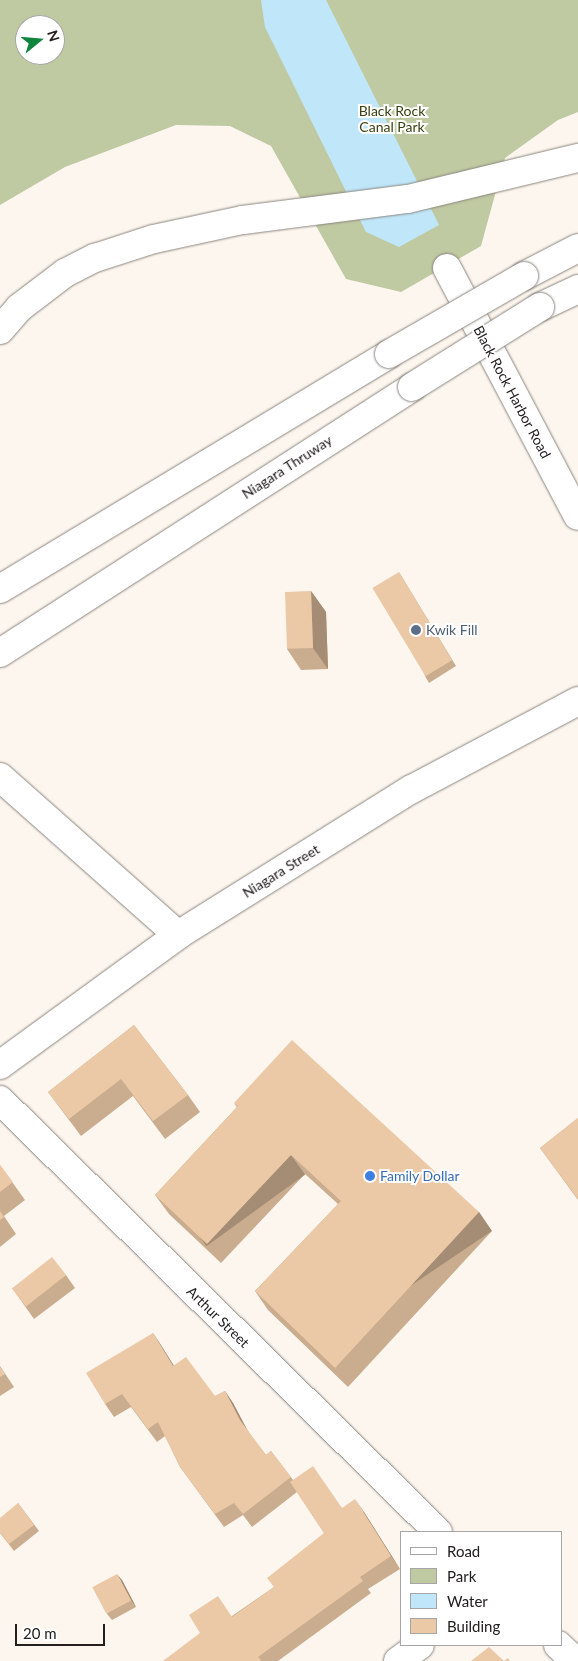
<!DOCTYPE html>
<style>
body{margin:0}
#map{position:relative;width:578px;height:1661px;overflow:hidden;background:#fcf6ef;font-family:Lato,sans-serif}
div>[style]{position:absolute}
.green>*{inset:0;background:#bfc9a2}
.water>*{inset:0;background:#bfe7f9}
.roads{filter:drop-shadow(0 0 1px #8b857f) drop-shadow(0 0 1px #8b857f)}
.minor>*{height:28px;margin:-14px;padding:0 14px;transform-origin:14px;border-radius:14px;background:#fff}
.major>*{height:28px;margin:-14px;padding:0 14px;transform-origin:14px;border-radius:14px;background:#fff}
.highway>*{height:28px;margin:-14px;padding:0 14px;transform-origin:14px;border-radius:14px;background:#fff}
.bridges{filter:drop-shadow(0 0 1px #8b857f) drop-shadow(0 0 1px #8b857f)}
.highway-bridge>*{height:28px;margin:-14px;padding:0 14px;transform-origin:14px;border-radius:14px;background:#fff}
.wall>*{inset:0;background:#caad8f}
.shaded-wall>*{inset:0;background:#a48d74;transform-origin:0 0}
.building>*{inset:0;background:#ebc9a6;transform-origin:0 0}
.dots>*{width:14px;height:14px;translate:-50% -50%;box-sizing:border-box;border:2px solid #fff;border-radius:50%}
span{translate:-50% -50%;white-space:nowrap;text-align:center;line-height:1.15;-webkit-text-stroke:4px #fff;paint-order:stroke}
.park-label{font-size:14px;color:#39420f}
.street-label{font-size:14px;color:#23201e}
.service-label{font-size:14px;color:#4e5e75}
.left{translate:0 -50%;text-align:left}
.shop-label{font-size:14px;color:#366cbe}
.legend{position:absolute;left:400px;top:1531px;width:162px;height:115px;box-sizing:border-box;background:#fff;border:1px solid #a7a6a5;margin:0;padding:6px 9px;list-style:none;font-size:15px;color:#23201e}
.legend li{display:flex;align-items:center;gap:10px;height:25px}
.legend b{width:25px;border:1px solid #a7a6a5}
.north{position:absolute;left:15px;top:15px;width:50px;height:50px;box-sizing:border-box;background:#fff;border:1px solid #a7a6a5;border-radius:50%;rotate:73deg;font-size:14px;font-weight:700;line-height:20px;text-align:center;color:#23201e}
.north::after{content:'';display:block;margin:auto;width:18px;height:22px;background:#0f853e;clip-path:polygon(50% 0,100% 100%,50% 72%,0 100%)}
.scale{position:absolute;left:15px;top:1624px;width:90px;height:22px;box-sizing:border-box;border:2px solid #23201e;border-top:0;padding-left:6px;font-size:15px;line-height:18px;white-space:nowrap;color:#23201e;-webkit-text-stroke:4px #fff;paint-order:stroke}
</style>
<div id="map">
<div class="green">
<div style="clip-path:polygon(evenodd,0 0,578px 0,578px 112px,558px 120px,505px 158px,481px 246px,401px 292px,346px 279px,271px 146px,230px 126px,176px 125px,65px 167px,0 205px,0 0,25px 25px,55px 25px,55px 55px,25px 55px,25px 25px)"></div>
</div>
<div class="water">
<div style="clip-path:polygon(261px 0,326px 0,439px 225px,399px 247px,366px 232px,265px 27px)"></div>
</div>
<div class="roads">
<div class="minor">
<div style="left:447px;top:268px;width:280px;rotate:62.2deg"></div>
<div style="left:0;top:1100px;width:615px;rotate:44.6deg"></div>
<div style="left:558px;top:1645px;width:23px;rotate:43deg"></div>
<div style="left:398px;top:1661px;width:27px;rotate:-36deg"></div>
</div>
<div class="major">
<div style="left:0;top:1065px;width:220px;rotate:-36.1deg"></div>
<div style="left:178px;top:935px;width:276px;rotate:-32deg"></div>
<div style="left:412px;top:789px;width:188px;rotate:-27.9deg"></div>
</div>
<div class="highway">
<div style="left:524px;top:276px;width:61px;rotate:-27.4deg"></div>
<div style="left:540px;top:307px;width:42px;rotate:-25.3deg"></div>
<div style="left:0;top:330px;width:29px;rotate:-49deg"></div>
<div style="left:19px;top:308px;width:58px;rotate:-37.3deg"></div>
<div style="left:65px;top:273px;width:34px;rotate:-27deg"></div>
<div style="left:95px;top:258px;width:62px;rotate:-17.9deg"></div>
<div style="left:154px;top:239px;width:91px;rotate:-12.1deg"></div>
<div style="left:243px;top:220px;width:166px;rotate:-7.3deg"></div>
<div style="left:408px;top:199px;width:175px;rotate:-13.6deg"></div>
<div style="left:0;top:589px;width:454px;rotate:-31.1deg"></div>
<div style="left:0;top:653px;width:490px;rotate:-32.8deg"></div>
<div style="left:0;top:777px;width:238px;rotate:41.6deg"></div>
</div>
</div>
<div class="bridges">
<div class="highway-bridge">
<div style="left:389px;top:354px;width:156px;rotate:-30deg"></div>
<div style="left:412px;top:387px;width:151px;rotate:-32deg"></div>
</div>
</div>
<div class="wall">
<div style="clip-path:polygon(399px 572px,456px 666px,429px 683px,425px 676px)"></div>
<div style="clip-path:polygon(311px 591px,326px 612px,328px 669px,301px 670px,287px 649px)"></div>
<div style="clip-path:polygon(134px 1025px,188px 1095px,200px 1112px,165px 1139px,133px 1096px,81px 1136px,48px 1092px)"></div>
<div style="clip-path:polygon(234px 1103px,479px 1212px,492px 1231px,348px 1387px,268px 1310px,255px 1291px,338px 1204px,305px 1174px,221px 1263px,169px 1214px,155px 1195px,237px 1107px)"></div>
<div style="clip-path:polygon(578px 1118px,578px 1200px,540px 1148px)"></div>
<div style="clip-path:polygon(0 1165px,25px 1200px,4px 1216px,16px 1234px,0 1247px)"></div>
<div style="clip-path:polygon(66px 1275px,75px 1288px,34px 1319px,12px 1288px)"></div>
<div style="clip-path:polygon(153px 1333px,174px 1366px,215px 1396px,225px 1391px,233px 1403px,247px 1430px,266px 1455px,271px 1451px,293px 1480px,342px 1508px,364px 1512px,400px 1569px,368px 1589px,371px 1593px,278px 1661px,163px 1661px,232px 1616px,274px 1587px,324px 1533px,297px 1492px,252px 1527px,243px 1515px,224px 1527px,180px 1467px,165px 1436px,157px 1442px,131px 1407px,114px 1417px,105px 1404px)"></div>
<div style="clip-path:polygon(0 1366px,14px 1387px,0 1396px)"></div>
<div style="clip-path:polygon(18px 1503px,39px 1531px,14px 1551px,0 1533px)"></div>
<div style="clip-path:polygon(122px 1580px,136px 1607px,112px 1620px,107px 1614px)"></div>
</div>
<div class="shaded-wall">
<div style="clip-path:polygon(311px 591px,326px 612px,328px 669px,313px 648px)"></div>
<div style="left:291px;top:1155px;width:24px;height:122px;rotate:54deg"></div>
<div style="left:479px;top:1212px;width:23px;height:212px;rotate:56deg"></div>
<div style="clip-path:polygon(153px 1333px,161px 1345px,182px 1379px,173px 1366px)"></div>
<div style="clip-path:polygon(225px 1391px,233px 1403px,249px 1433px,240px 1420px)"></div>
<div style="clip-path:polygon(355px 1499px,364px 1512px,400px 1569px,391px 1556px)"></div>
<div style="clip-path:polygon(117px 1574px,122px 1580px,136px 1607px,131px 1600px)"></div>
</div>
<div class="building">
<div style="left:399px;top:572px;width:103px;height:31px;rotate:59deg"></div>
<div style="left:311px;top:591px;width:57px;height:26px;rotate:88deg"></div>
<div style="clip-path:polygon(134px 1025px,188px 1095px,153px 1121px,121px 1079px,69px 1119px,48px 1092px)"></div>
<div style="clip-path:polygon(292px 1040px,479px 1212px,335px 1368px,255px 1291px,341px 1201px,291px 1155px,207px 1244px,155px 1195px,238px 1106px,234px 1103px)"></div>
<div style="clip-path:polygon(578px 1118px,578px 1199px,540px 1148px)"></div>
<div style="clip-path:polygon(0 1165px,13px 1182px,0 1192px)"></div>
<div style="clip-path:polygon(0 1211px,4px 1217px,0 1220px)"></div>
<div style="left:52px;top:1257px;width:23px;height:51px;rotate:52deg"></div>
<div style="clip-path:polygon(153px 1333px,173px 1366px,186px 1357px,215px 1396px,225px 1391px,240px 1420px,266px 1455px,271px 1451px,291px 1477px,243px 1514px,234px 1503px,215px 1514px,180px 1467px,158px 1422px,148px 1429px,122px 1394px,105px 1404px,86px 1373px)"></div>
<div style="clip-path:polygon(0 1367px,5px 1374px,0 1377px)"></div>
<div style="clip-path:polygon(313px 1466px,342px 1508px,355px 1499px,391px 1556px,360px 1577px,363px 1581px,258px 1657px,261px 1660px,260px 1661px,163px 1661px,200px 1633px,189px 1615px,218px 1596px,232px 1617px,274px 1587px,267px 1578px,324px 1533px,290px 1482px)"></div>
<div style="clip-path:polygon(18px 1503px,34px 1525px,9px 1544px,0 1532px,0 1518px)"></div>
<div style="left:117px;top:1574px;width:30px;height:28px;rotate:62deg"></div>
<div style="clip-path:polygon(489px 1647px,504px 1661px,508px 1658px,510px 1661px,471px 1661px)"></div>
</div>
<div class="dots">
<div style="left:416px;top:630px;background:#5c6f8a"></div>
<div style="left:370px;top:1176px;background:#3f7fe0"></div>
</div>
<div class="park-label">
<span style="left:392px;top:119px">Black Rock<br>Canal Park</span>
</div>
<div class="street-label">
<span style="left:512px;top:392px;rotate:62deg">Black Rock Harbor Road</span>
<span style="left:287px;top:467px;rotate:-33deg">Niagara Thruway</span>
<span style="left:281px;top:871px;rotate:-32deg">Niagara Street</span>
<span style="left:218px;top:1317px;rotate:44deg">Arthur Street</span>
</div>
<div class="service-label">
<span class="left" style="left:426px;top:630px">Kwik Fill</span>
</div>
<div class="shop-label">
<span class="left" style="left:380px;top:1176px">Family Dollar</span>
</div>
<ul class="legend">
<li><b style="height:6px;background:#fff"></b>Road</li>
<li><b style="height:14px;background:#bfc9a2"></b>Park</li>
<li><b style="height:14px;background:#bfe7f9"></b>Water</li>
<li><b style="height:14px;background:#ebc9a6"></b>Building</li>
</ul>
<div class="north">N</div>
<div class="scale">20 m</div>
</div>
